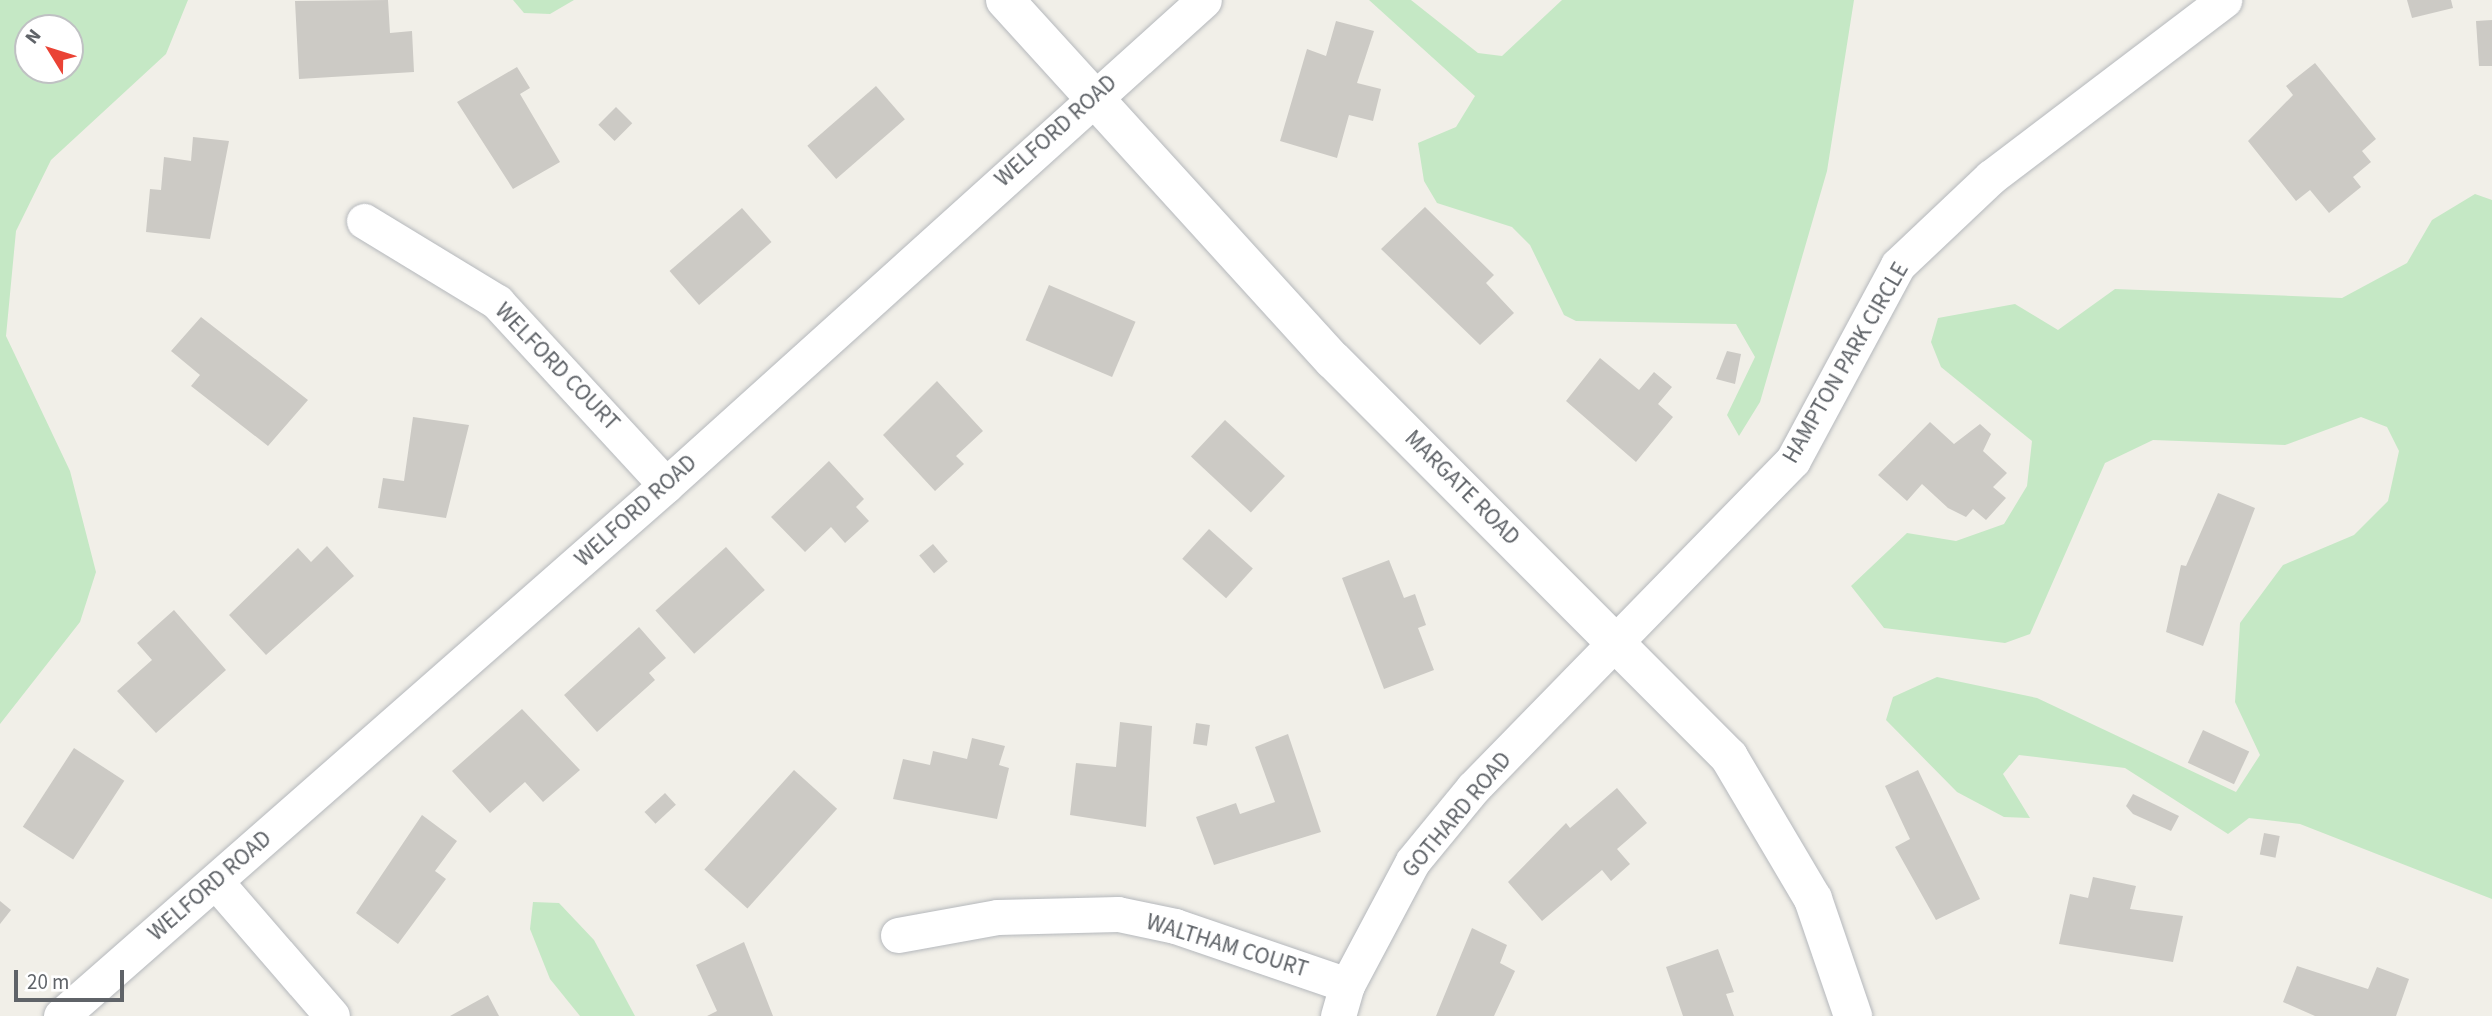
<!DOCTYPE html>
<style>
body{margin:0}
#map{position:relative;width:2492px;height:1016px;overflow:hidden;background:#f1efe8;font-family:"Source Sans 3",sans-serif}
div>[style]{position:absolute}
.green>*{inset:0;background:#c5e8c5}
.building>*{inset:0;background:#cccac5;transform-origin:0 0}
.roads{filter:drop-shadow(0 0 2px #b5b8bc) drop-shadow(0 0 2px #b5b8bc)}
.street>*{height:35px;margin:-17.5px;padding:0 17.5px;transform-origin:17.5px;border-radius:17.5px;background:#fff}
.secondary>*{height:38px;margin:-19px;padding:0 19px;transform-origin:19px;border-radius:19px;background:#fff}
span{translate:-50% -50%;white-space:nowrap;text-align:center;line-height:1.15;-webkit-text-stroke:5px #fff;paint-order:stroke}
.street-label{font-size:23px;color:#5f6368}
.north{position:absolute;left:14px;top:14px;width:70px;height:70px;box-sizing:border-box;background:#fff;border:2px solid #bfc1c3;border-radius:50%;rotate:308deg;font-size:19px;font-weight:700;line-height:28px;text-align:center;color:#5f6368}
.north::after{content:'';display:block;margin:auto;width:24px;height:32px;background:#ea4335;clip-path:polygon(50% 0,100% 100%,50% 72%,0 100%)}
.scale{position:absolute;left:14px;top:970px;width:110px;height:32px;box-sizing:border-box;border:4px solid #5f6368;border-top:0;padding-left:9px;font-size:21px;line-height:24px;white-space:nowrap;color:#5f6368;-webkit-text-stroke:5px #fff;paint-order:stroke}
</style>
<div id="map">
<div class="green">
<div style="clip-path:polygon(evenodd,0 0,188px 0,166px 54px,51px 160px,16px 231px,6px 336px,70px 471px,96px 572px,80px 622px,0 724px,0 0,28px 28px,70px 28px,70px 70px,28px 70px,28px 28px)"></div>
<div style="clip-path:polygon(513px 0,574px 0,550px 14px,524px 13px)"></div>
<div style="clip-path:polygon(1369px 0,1411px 0,1478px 53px,1502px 56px,1562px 0,1854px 0,1827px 171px,1760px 402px,1739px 436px,1727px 415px,1755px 357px,1736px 324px,1576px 321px,1564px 315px,1530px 245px,1512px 227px,1437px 203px,1424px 181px,1418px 143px,1456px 127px,1475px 96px)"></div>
<div style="clip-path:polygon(2475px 194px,2492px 200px,2492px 899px,2300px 824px,2249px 818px,2228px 834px,2125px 768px,2019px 755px,2003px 774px,2030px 818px,2004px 817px,1957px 792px,1886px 720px,1893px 697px,1937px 677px,2037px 698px,2236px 792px,2260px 755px,2235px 702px,2240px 623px,2283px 565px,2354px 535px,2388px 501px,2399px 451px,2387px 427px,2361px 417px,2285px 445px,2153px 440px,2105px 463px,2030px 634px,2005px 643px,1884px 628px,1851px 586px,1907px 533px,1956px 541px,2004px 524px,2027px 486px,2032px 441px,1941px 367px,1931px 342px,1938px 318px,2015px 304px,2058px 330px,2115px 289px,2342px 298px,2407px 263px,2432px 220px)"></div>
<div style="clip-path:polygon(533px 902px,559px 903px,594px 940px,635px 1016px,580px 1016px,550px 979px,530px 929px)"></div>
</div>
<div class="building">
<div style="clip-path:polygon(388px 0,390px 33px,412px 31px,414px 72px,299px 79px,295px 1px)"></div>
<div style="clip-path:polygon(2407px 0,2451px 0,2453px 8px,2412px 18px)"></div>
<div style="clip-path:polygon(2492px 20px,2492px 66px,2479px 66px,2476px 21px)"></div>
<div style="clip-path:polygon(1336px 21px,1374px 31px,1357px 83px,1381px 89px,1373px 121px,1349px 115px,1337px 158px,1280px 141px,1307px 49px,1326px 56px)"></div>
<div style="clip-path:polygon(2315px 63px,2376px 139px,2362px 151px,2371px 162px,2353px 177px,2361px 187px,2329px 213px,2310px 190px,2296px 201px,2248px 141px,2293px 95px,2286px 86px)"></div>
<div style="clip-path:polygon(517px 67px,530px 88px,520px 94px,560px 162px,513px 189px,457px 102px)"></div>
<div style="left:876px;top:86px;width:44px;height:91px;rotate:49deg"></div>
<div style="left:616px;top:107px;width:23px;height:25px;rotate:45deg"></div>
<div style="clip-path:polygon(193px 137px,229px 141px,210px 239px,146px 232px,150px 189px,161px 190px,164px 157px,191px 161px)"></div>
<div style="clip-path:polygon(1425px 207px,1494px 275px,1486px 283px,1514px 313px,1480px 345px,1381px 249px)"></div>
<div style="left:742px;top:208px;width:45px;height:96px;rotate:49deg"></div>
<div style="left:1049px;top:285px;width:94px;height:60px;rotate:23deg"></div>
<div style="clip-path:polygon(201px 317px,308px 400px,268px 446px,191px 386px,200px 375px,171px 351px)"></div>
<div style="clip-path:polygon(1727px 351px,1741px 354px,1735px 384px,1716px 379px)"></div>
<div style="clip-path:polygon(1600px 358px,1639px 390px,1654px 372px,1672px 387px,1658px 404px,1673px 417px,1636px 462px,1566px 401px)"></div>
<div style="clip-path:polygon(937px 381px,983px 431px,956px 456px,964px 464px,935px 491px,883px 435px)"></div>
<div style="clip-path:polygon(413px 417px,469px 425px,446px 518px,378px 508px,383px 478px,404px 481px)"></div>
<div style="left:1225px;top:420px;width:82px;height:50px;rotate:43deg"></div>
<div style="clip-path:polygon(1930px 422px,1954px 444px,1980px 424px,1991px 434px,1983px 451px,2007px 473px,1993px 487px,2006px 498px,1986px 520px,1973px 509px,1966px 517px,1948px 508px,1922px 484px,1907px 501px,1878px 475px)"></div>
<div style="clip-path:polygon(829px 461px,864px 499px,856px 507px,869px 521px,845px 543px,831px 527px,805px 552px,771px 517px)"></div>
<div style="clip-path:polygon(2218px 493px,2255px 508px,2203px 646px,2166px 632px,2181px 565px,2186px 566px)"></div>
<div style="left:1209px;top:529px;width:59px;height:40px;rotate:42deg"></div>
<div style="left:933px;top:544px;width:23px;height:18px;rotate:50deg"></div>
<div style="clip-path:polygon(327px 546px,354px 576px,266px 655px,229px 615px,298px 548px,311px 562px)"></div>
<div style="left:726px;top:547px;width:58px;height:95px;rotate:48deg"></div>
<div style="clip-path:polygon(1389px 560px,1404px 598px,1415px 594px,1426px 625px,1418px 628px,1434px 670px,1384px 689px,1342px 578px)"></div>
<div style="clip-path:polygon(174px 610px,226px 670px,156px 733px,117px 691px,152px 660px,137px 643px)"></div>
<div style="clip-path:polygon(639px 627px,666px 658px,649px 673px,655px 680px,597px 732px,564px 695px)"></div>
<div style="clip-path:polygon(522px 709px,580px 770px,543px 802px,525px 782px,490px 813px,452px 771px)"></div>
<div style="clip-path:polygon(1120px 722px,1152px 726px,1146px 827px,1070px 815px,1076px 763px,1116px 767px)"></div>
<div style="left:1196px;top:723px;width:14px;height:21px;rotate:8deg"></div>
<div style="left:2203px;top:730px;width:51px;height:36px;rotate:25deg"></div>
<div style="clip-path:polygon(1288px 734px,1321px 832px,1214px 865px,1196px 817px,1236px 803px,1240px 814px,1275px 802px,1255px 747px)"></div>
<div style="clip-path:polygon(972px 738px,1005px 746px,999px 765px,1009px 768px,997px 819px,893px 799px,903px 759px,930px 765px,933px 751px,967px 759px)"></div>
<div style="left:74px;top:748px;width:60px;height:94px;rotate:33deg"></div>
<div style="left:794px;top:770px;width:58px;height:134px;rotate:42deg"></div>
<div style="clip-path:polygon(1918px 770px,1980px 899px,1936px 920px,1895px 847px,1910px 839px,1885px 786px)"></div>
<div style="clip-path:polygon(1617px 788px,1647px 823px,1617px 849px,1630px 864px,1611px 881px,1602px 870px,1542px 921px,1508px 882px,1566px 823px,1570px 828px)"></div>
<div style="left:665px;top:793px;width:16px;height:28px;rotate:47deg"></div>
<div style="clip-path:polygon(2133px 794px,2179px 816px,2171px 831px,2133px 814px,2126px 806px)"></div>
<div style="clip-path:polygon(422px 815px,457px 841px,435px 871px,446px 879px,398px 944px,356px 913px)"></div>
<div style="left:2264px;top:833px;width:16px;height:22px;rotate:11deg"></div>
<div style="clip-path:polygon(2093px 877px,2136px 886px,2130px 909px,2183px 916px,2173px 962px,2059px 944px,2070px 894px,2088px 898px)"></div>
<div style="clip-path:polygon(0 901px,11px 910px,0 924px)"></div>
<div style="clip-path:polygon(1472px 928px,1507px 945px,1500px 963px,1515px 971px,1494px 1016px,1436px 1016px)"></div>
<div style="clip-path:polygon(744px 942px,773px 1016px,707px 1016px,717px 1011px,696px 965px)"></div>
<div style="clip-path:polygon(1718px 949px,1734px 992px,1726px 994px,1734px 1016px,1683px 1016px,1666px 967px)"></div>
<div style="clip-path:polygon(2297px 966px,2368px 989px,2377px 967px,2409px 979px,2396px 1016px,2315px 1016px,2283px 1002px)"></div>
<div style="clip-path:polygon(488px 995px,499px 1016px,450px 1016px)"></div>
</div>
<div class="roads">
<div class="street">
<div style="left:364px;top:221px;width:156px;rotate:31.3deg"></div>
<div style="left:497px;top:302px;width:249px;rotate:47.3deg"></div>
<div style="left:216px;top:882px;width:177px;rotate:49.1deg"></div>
<div style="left:898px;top:935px;width:101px;rotate:-10.3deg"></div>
<div style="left:997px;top:917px;width:121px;rotate:-1.4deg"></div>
<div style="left:1118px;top:914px;width:58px;rotate:11.9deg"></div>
<div style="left:1175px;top:926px;width:182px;rotate:18.9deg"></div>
<div style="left:61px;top:1016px;width:805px;rotate:-41.27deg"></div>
<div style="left:666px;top:485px;width:724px;rotate:-42.03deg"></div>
<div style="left:1338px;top:1016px;width:32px;rotate:-74deg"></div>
<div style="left:1347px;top:985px;width:140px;rotate:-62deg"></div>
<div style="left:1413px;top:861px;width:94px;rotate:-50.6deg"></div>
<div style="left:1473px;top:788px;width:458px;rotate:-45.7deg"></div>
<div style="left:1793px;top:460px;width:221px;rotate:-61.7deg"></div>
<div style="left:1898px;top:265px;width:128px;rotate:-43.4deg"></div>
<div style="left:1991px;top:177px;width:293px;rotate:-37.2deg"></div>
</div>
<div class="secondary">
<div style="left:1005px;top:0;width:487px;rotate:47.7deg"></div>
<div style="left:1333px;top:360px;width:561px;rotate:45.07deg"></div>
<div style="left:1729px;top:757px;width:165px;rotate:59.4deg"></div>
<div style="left:1813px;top:899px;width:124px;rotate:71.1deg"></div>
</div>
</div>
<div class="street-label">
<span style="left:1056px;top:131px;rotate:-42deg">WELFORD ROAD</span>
<span style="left:1846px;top:363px;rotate:-60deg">HAMPTON PARK CIRCLE</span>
<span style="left:557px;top:367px;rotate:46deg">WELFORD COURT</span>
<span style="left:1462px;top:488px;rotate:45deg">MARGATE ROAD</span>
<span style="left:636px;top:511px;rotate:-42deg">WELFORD ROAD</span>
<span style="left:1457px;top:815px;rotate:-50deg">GOTHARD ROAD</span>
<span style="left:210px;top:886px;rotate:-41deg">WELFORD ROAD</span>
<span style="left:1227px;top:946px;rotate:17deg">WALTHAM COURT</span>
</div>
<div class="north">N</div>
<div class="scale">20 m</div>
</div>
